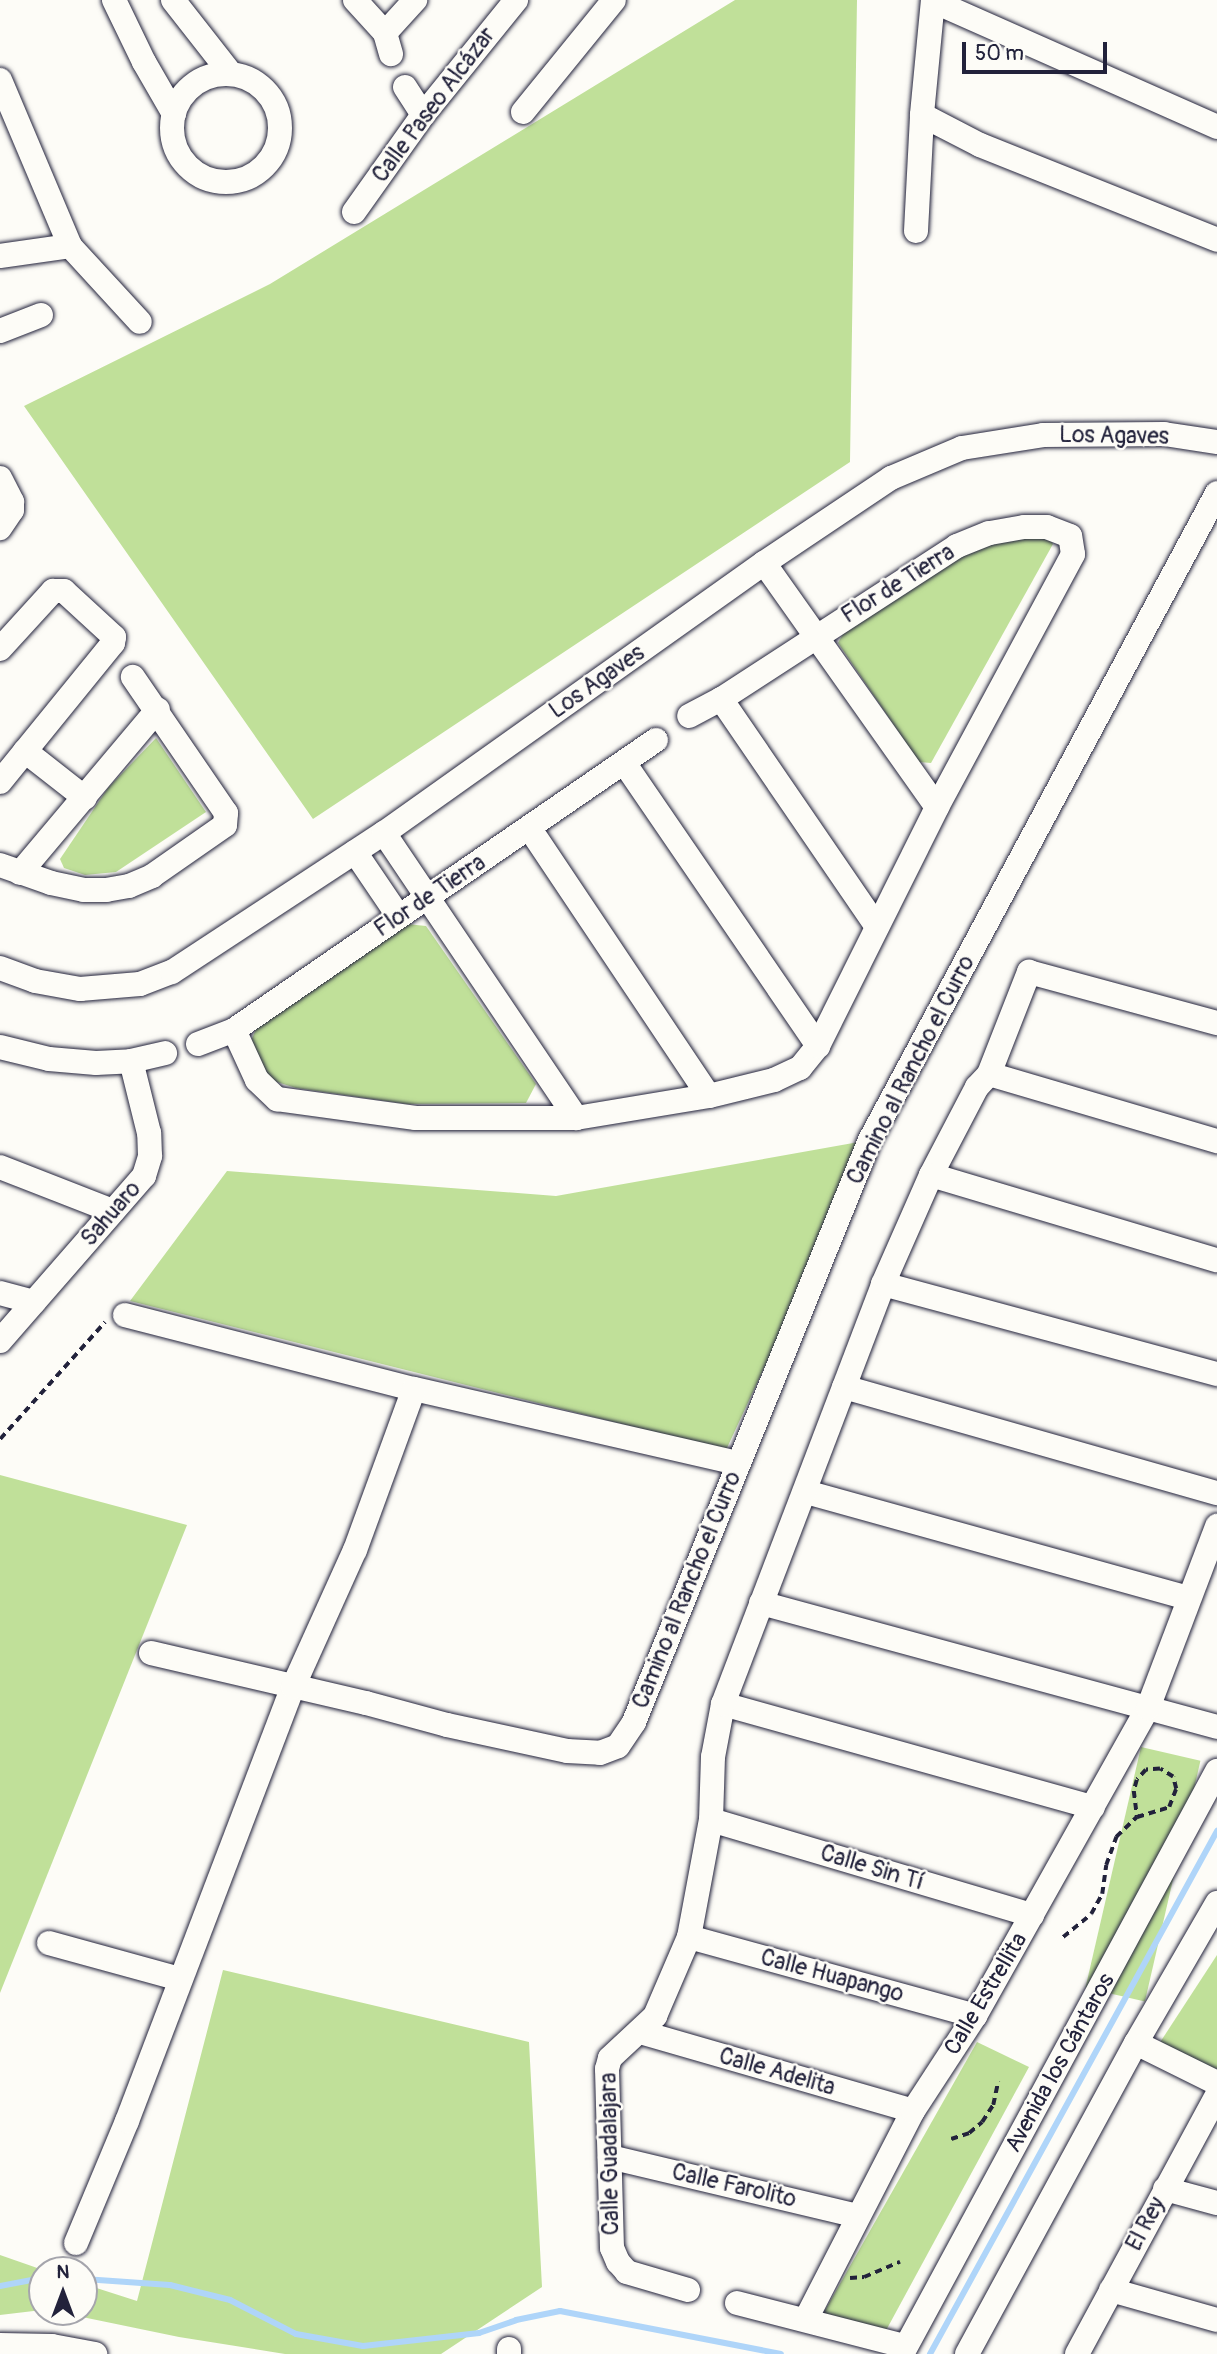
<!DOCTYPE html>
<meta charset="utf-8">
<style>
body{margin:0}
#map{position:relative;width:1217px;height:2354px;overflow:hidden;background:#fdfcf7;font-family:Pangolin,sans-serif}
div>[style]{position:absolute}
.green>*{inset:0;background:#c0e099;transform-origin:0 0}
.stream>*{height:6px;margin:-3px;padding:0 3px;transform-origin:3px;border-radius:3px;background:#afd5f9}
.path>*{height:3.5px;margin-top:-1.75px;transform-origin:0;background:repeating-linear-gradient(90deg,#22223b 0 7px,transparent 0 12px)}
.roads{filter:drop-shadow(0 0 2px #22223b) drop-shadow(0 0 2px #22223b)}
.minor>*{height:24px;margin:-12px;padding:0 12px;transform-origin:12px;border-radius:12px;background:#fdfcf7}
.minor>.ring{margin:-12px;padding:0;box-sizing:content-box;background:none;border:24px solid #fdfcf7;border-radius:50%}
span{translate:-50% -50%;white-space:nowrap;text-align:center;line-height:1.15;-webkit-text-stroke:5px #fdfcf7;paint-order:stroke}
.street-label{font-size:23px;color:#22223b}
.north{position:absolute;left:28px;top:2256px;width:70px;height:70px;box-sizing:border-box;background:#fdfcf7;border:2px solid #a5a5ac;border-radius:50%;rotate:0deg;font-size:19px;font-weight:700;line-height:28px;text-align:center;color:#22223b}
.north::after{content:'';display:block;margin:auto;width:24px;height:32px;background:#22223b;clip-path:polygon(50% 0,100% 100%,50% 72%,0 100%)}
.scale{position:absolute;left:962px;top:42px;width:145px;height:32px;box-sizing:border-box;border:4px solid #22223b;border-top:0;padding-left:9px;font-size:21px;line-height:24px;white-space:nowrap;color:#22223b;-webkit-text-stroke:5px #fdfcf7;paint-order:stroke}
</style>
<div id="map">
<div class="green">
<div style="clip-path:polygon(735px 0,857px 0,850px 462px,313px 819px,24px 406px,270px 284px)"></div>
<div style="clip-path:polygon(1046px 534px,1053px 544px,931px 763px,919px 762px,838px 643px,845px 630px,939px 567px,992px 542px)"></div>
<div style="clip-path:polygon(156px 738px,206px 812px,116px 872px,85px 875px,64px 868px,60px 859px,108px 788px)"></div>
<div style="clip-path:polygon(407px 924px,426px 926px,536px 1084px,526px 1103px,407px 1104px,296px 1088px,264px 1078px,251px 1041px,256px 1029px)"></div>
<div style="clip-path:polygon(870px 1140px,726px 1450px,130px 1301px,227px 1171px,556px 1196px)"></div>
<div style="clip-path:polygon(0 1475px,187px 1525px,0 1993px)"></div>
<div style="left:1141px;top:1747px;width:61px;height:247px;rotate:13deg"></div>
<div style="clip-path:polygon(1217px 1955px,1217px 2069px,1157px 2047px)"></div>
<div style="clip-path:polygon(223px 1970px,529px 2042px,542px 2287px,441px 2354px,285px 2354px,179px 2337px,58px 2312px,84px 2312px,84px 2284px,137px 2301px)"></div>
<div style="clip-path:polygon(977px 2042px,1029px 2067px,883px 2336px,820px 2319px)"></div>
<div style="clip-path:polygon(0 2255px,43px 2270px,42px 2310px,0 2315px)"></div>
</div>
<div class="stream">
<div style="left:84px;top:2279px;width:86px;rotate:4deg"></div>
<div style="left:170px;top:2285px;width:62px;rotate:14deg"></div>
<div style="left:230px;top:2300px;width:74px;rotate:27.3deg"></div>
<div style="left:296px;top:2334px;width:68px;rotate:10.2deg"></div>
<div style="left:363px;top:2346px;width:117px;rotate:-6.4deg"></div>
<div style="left:479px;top:2333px;width:39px;rotate:-19deg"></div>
<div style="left:516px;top:2320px;width:45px;rotate:-11.6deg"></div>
<div style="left:560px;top:2311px;width:225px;rotate:11deg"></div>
<div style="left:0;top:2286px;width:43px;rotate:-10.8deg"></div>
<div style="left:930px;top:2354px;width:597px;rotate:-61.24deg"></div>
</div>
<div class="path">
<div style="left:0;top:1439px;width:157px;rotate:-48.1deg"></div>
<div style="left:1063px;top:1937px;width:36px;rotate:-39deg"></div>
<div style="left:1091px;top:1914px;width:23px;rotate:-61deg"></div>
<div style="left:1102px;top:1894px;width:29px;rotate:-82deg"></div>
<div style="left:1106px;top:1865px;width:30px;rotate:-70deg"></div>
<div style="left:1116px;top:1837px;width:29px;rotate:-44deg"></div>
<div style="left:1137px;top:1817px;width:34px;rotate:-17deg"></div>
<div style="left:1169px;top:1807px;width:19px;rotate:-69deg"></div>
<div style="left:1176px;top:1789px;width:12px;rotate:-104deg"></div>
<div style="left:1173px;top:1777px;width:15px;rotate:-148deg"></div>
<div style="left:1160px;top:1769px;width:14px;rotate:176deg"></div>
<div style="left:1146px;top:1770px;width:13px;rotate:132deg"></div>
<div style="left:1137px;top:1780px;width:11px;rotate:105deg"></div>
<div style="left:1134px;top:1791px;width:26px;rotate:83deg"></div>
<div style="left:951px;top:2139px;width:19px;rotate:-18deg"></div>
<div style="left:969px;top:2133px;width:17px;rotate:-40deg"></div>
<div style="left:982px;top:2122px;width:20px;rotate:-57deg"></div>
<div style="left:993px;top:2105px;width:24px;rotate:-78deg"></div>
<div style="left:850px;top:2278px;width:14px;rotate:-4deg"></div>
<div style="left:864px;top:2277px;width:39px;rotate:-23deg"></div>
</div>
<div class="roads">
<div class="minor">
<div style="left:114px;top:0;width:69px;rotate:64.2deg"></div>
<div style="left:144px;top:62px;width:60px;rotate:60deg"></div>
<div style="left:173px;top:0;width:94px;rotate:51.9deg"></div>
<div style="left:355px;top:0;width:45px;rotate:47.7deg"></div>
<div style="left:385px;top:33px;width:22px;rotate:74deg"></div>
<div style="left:933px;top:0;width:116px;rotate:95.5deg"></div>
<div style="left:922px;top:115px;width:65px;rotate:27.3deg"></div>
<div style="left:980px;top:145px;width:255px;rotate:21.8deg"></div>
<div style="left:933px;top:1px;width:311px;rotate:23.9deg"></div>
<div style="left:385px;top:33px;width:45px;rotate:-47.7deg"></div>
<div class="ring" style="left:172px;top:74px;width:84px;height:84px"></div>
<div style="left:0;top:80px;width:180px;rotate:67.1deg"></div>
<div style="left:70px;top:246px;width:103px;rotate:47.4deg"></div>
<div style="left:405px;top:87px;width:33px;rotate:57deg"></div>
<div style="left:523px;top:112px;width:144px;rotate:-50.9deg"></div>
<div style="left:354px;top:212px;width:119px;rotate:-54.6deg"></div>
<div style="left:423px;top:115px;width:148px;rotate:-51deg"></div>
<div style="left:916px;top:231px;width:116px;rotate:-87deg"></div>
<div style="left:0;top:256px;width:71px;rotate:-8.1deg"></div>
<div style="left:0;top:331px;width:44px;rotate:-21.3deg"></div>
<div style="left:0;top:478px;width:27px;rotate:63deg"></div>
<div style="left:12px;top:502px;width:8px;rotate:90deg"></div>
<div style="left:12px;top:510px;width:22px;rotate:124deg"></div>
<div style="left:764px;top:563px;width:299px;rotate:54.7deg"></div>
<div style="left:0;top:649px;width:79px;rotate:-47.6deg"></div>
<div style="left:53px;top:591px;width:11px"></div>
<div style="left:64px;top:591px;width:68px;rotate:42.6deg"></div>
<div style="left:114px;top:637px;width:6px;rotate:99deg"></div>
<div style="left:113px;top:643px;width:179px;rotate:129.1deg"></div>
<div style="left:721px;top:699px;width:276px;rotate:55.6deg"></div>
<div style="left:25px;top:751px;width:76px;rotate:38.1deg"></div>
<div style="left:625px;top:764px;width:342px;rotate:55.6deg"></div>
<div style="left:530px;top:829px;width:321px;rotate:56.2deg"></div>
<div style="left:384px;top:833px;width:344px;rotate:56deg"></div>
<div style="left:355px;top:852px;width:78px;rotate:55.9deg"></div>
<div style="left:0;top:865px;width:54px;rotate:19.4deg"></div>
<div style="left:51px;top:883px;width:34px;rotate:12deg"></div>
<div style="left:84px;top:890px;width:22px"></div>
<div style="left:106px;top:890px;width:23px;rotate:-10deg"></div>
<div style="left:129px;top:886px;width:25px;rotate:-23deg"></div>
<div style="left:152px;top:876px;width:89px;rotate:-34.9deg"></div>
<div style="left:225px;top:825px;width:12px;rotate:-85deg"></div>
<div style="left:226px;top:813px;width:165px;rotate:-124.4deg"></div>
<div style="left:20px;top:873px;width:214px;rotate:-49.9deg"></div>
<div style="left:0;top:968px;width:37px;rotate:20deg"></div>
<div style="left:35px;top:981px;width:46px;rotate:10.1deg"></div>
<div style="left:80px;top:989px;width:60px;rotate:-4.8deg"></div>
<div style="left:140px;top:984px;width:34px;rotate:-21deg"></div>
<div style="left:172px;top:972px;width:254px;rotate:-33.3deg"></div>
<div style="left:384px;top:833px;width:466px;rotate:-35.4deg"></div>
<div style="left:764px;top:563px;width:153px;rotate:-33.8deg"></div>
<div style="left:891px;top:478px;width:77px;rotate:-22.9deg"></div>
<div style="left:962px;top:448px;width:82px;rotate:-9.1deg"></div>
<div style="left:1043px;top:435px;width:121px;rotate:-0.5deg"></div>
<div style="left:1164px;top:434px;width:54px;rotate:8.6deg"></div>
<div style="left:234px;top:1030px;width:55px;rotate:65.3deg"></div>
<div style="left:257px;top:1080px;width:28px;rotate:44deg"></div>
<div style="left:277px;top:1099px;width:140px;rotate:7.8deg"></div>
<div style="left:416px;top:1118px;width:160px"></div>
<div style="left:576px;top:1118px;width:135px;rotate:-9.4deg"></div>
<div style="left:709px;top:1096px;width:67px;rotate:-13.8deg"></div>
<div style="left:774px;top:1080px;width:29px;rotate:-25deg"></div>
<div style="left:800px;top:1068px;width:28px;rotate:-51deg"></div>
<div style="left:818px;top:1046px;width:267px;rotate:-63.5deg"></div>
<div style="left:937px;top:807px;width:287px;rotate:-61.7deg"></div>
<div style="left:1073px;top:554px;width:18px;rotate:-99deg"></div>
<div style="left:1070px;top:536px;width:25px;rotate:-159deg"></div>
<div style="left:1047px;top:527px;width:23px;rotate:180deg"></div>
<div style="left:1024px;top:527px;width:36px;rotate:170deg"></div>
<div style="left:989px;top:533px;width:35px;rotate:158deg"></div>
<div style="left:957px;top:546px;width:281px;rotate:147deg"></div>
<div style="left:721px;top:699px;width:36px;rotate:152deg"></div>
<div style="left:198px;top:1044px;width:39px;rotate:-21deg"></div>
<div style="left:234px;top:1030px;width:512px;rotate:-34.5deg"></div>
<div style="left:0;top:1047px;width:50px;rotate:13.8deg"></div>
<div style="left:49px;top:1059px;width:47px;rotate:4.9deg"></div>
<div style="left:96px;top:1063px;width:35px;rotate:-3deg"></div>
<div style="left:131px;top:1061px;width:35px;rotate:-13deg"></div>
<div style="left:989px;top:1074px;width:110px;rotate:-68.6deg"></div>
<div style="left:1029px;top:972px;width:195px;rotate:15.2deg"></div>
<div style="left:0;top:1167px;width:121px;rotate:21.3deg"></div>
<div style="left:931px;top:1175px;width:99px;rotate:-62.4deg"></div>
<div style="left:977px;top:1087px;width:18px;rotate:-47deg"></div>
<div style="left:989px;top:1074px;width:238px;rotate:16.4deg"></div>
<div style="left:883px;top:1284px;width:119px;rotate:-66.2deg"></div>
<div style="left:931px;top:1175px;width:298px;rotate:16.6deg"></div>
<div style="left:0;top:1293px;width:35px;rotate:15deg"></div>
<div style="left:125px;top:1315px;width:298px;rotate:14.4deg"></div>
<div style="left:414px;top:1389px;width:332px;rotate:12.9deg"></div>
<div style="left:0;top:1341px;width:219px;rotate:-48.9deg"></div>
<div style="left:144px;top:1176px;width:21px;rotate:-73deg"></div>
<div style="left:150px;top:1156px;width:23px;rotate:-92deg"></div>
<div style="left:149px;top:1133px;width:74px;rotate:-104deg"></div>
<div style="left:844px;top:1387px;width:388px;rotate:15.9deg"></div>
<div style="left:806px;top:1492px;width:396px;rotate:15.5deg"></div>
<div style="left:761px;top:1603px;width:473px;rotate:15.2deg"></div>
<div style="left:151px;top:1653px;width:221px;rotate:13.1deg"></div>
<div style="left:366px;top:1703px;width:84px;rotate:15.2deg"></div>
<div style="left:447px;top:1725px;width:123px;rotate:12.2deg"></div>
<div style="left:567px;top:1751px;width:33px;rotate:3deg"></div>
<div style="left:600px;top:1753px;width:19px;rotate:-21deg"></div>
<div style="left:618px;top:1746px;width:29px;rotate:-56deg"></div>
<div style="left:634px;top:1722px;width:628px;rotate:-67.93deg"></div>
<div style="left:870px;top:1140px;width:734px;rotate:-61.79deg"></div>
<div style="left:723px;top:1704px;width:384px;rotate:15.6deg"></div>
<div style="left:711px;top:1820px;width:335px;rotate:16.5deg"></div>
<div style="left:689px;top:1937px;width:297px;rotate:15.4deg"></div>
<div style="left:49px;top:1943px;width:136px;rotate:15.4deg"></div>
<div style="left:640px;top:2032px;width:284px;rotate:16.1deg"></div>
<div style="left:1136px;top:2043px;width:90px;rotate:26.3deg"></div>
<div style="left:610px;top:2157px;width:254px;rotate:13.4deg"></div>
<div style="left:1165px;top:2189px;width:54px;rotate:15.1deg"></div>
<div style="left:76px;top:2243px;width:132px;rotate:-67.3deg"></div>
<div style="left:127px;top:2121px;width:465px;rotate:-69.1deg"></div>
<div style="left:293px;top:1687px;width:150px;rotate:-65.7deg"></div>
<div style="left:355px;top:1550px;width:171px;rotate:-69.9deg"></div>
<div style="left:688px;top:2290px;width:64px;rotate:-163.6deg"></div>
<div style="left:627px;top:2272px;width:13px;rotate:-132deg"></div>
<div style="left:618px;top:2262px;width:15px;rotate:-113deg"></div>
<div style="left:612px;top:2248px;width:179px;rotate:-91.6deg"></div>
<div style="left:607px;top:2069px;width:11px;rotate:-75deg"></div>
<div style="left:610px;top:2058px;width:62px;rotate:-43deg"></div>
<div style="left:655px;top:2016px;width:86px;rotate:-66.7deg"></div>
<div style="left:689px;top:1937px;width:119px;rotate:-79.4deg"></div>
<div style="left:711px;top:1820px;width:63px;rotate:-88.2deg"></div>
<div style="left:713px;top:1757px;width:54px;rotate:-79.3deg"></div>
<div style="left:723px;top:1704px;width:449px;rotate:-69.1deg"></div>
<div style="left:883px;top:1284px;width:346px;rotate:15.1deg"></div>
<div style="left:1111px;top:2290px;width:110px;rotate:15.8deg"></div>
<div style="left:737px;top:2303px;width:173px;rotate:14.4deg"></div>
<div style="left:806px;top:2319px;width:234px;rotate:-62.8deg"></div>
<div style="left:913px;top:2111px;width:113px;rotate:-56.9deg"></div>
<div style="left:975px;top:2016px;width:353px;rotate:-60.7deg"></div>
<div style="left:1148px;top:1708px;width:195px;rotate:-69.2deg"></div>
<div style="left:0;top:2345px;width:52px;rotate:1.1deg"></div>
<div style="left:52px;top:2346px;width:44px;rotate:10.5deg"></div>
<div style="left:509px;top:2354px;width:5px;rotate:-90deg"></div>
<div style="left:902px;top:2354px;width:663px;rotate:-61.62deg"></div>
<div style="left:967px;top:2354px;width:354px;rotate:-61.5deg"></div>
<div style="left:1136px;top:2043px;width:162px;rotate:-59.9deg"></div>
<div style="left:1077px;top:2354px;width:294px;rotate:-61.6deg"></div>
</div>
</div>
<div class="street-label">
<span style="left:434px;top:105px;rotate:-53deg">Calle Paseo Alcázar</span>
<span style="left:1114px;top:436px;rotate:1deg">Los Agaves</span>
<span style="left:898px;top:584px;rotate:-32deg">Flor de Tierra</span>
<span style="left:597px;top:682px;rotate:-35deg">Los Agaves</span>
<span style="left:430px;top:896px;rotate:-34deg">Flor de Tierra</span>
<span style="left:911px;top:1070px;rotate:-63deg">Camino al Rancho el Curro</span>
<span style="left:111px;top:1214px;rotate:-49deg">Sahuaro</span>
<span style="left:687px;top:1590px;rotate:-68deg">Camino al Rancho el Curro</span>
<span style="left:872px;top:1868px;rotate:17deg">Calle Sin Tí</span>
<span style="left:832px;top:1976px;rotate:15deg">Calle Huapango</span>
<span style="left:986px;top:1994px;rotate:-59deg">Calle Estrellita</span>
<span style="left:1060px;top:2063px;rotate:-61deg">Avenida los Cántaros</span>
<span style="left:777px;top:2072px;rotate:16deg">Calle Adelita</span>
<span style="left:610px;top:2154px;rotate:-91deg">Calle Guadalajara</span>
<span style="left:734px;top:2186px;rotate:13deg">Calle Farolito</span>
<span style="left:1146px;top:2224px;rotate:-62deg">El Rey</span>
</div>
<div class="north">N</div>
<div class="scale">50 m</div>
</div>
